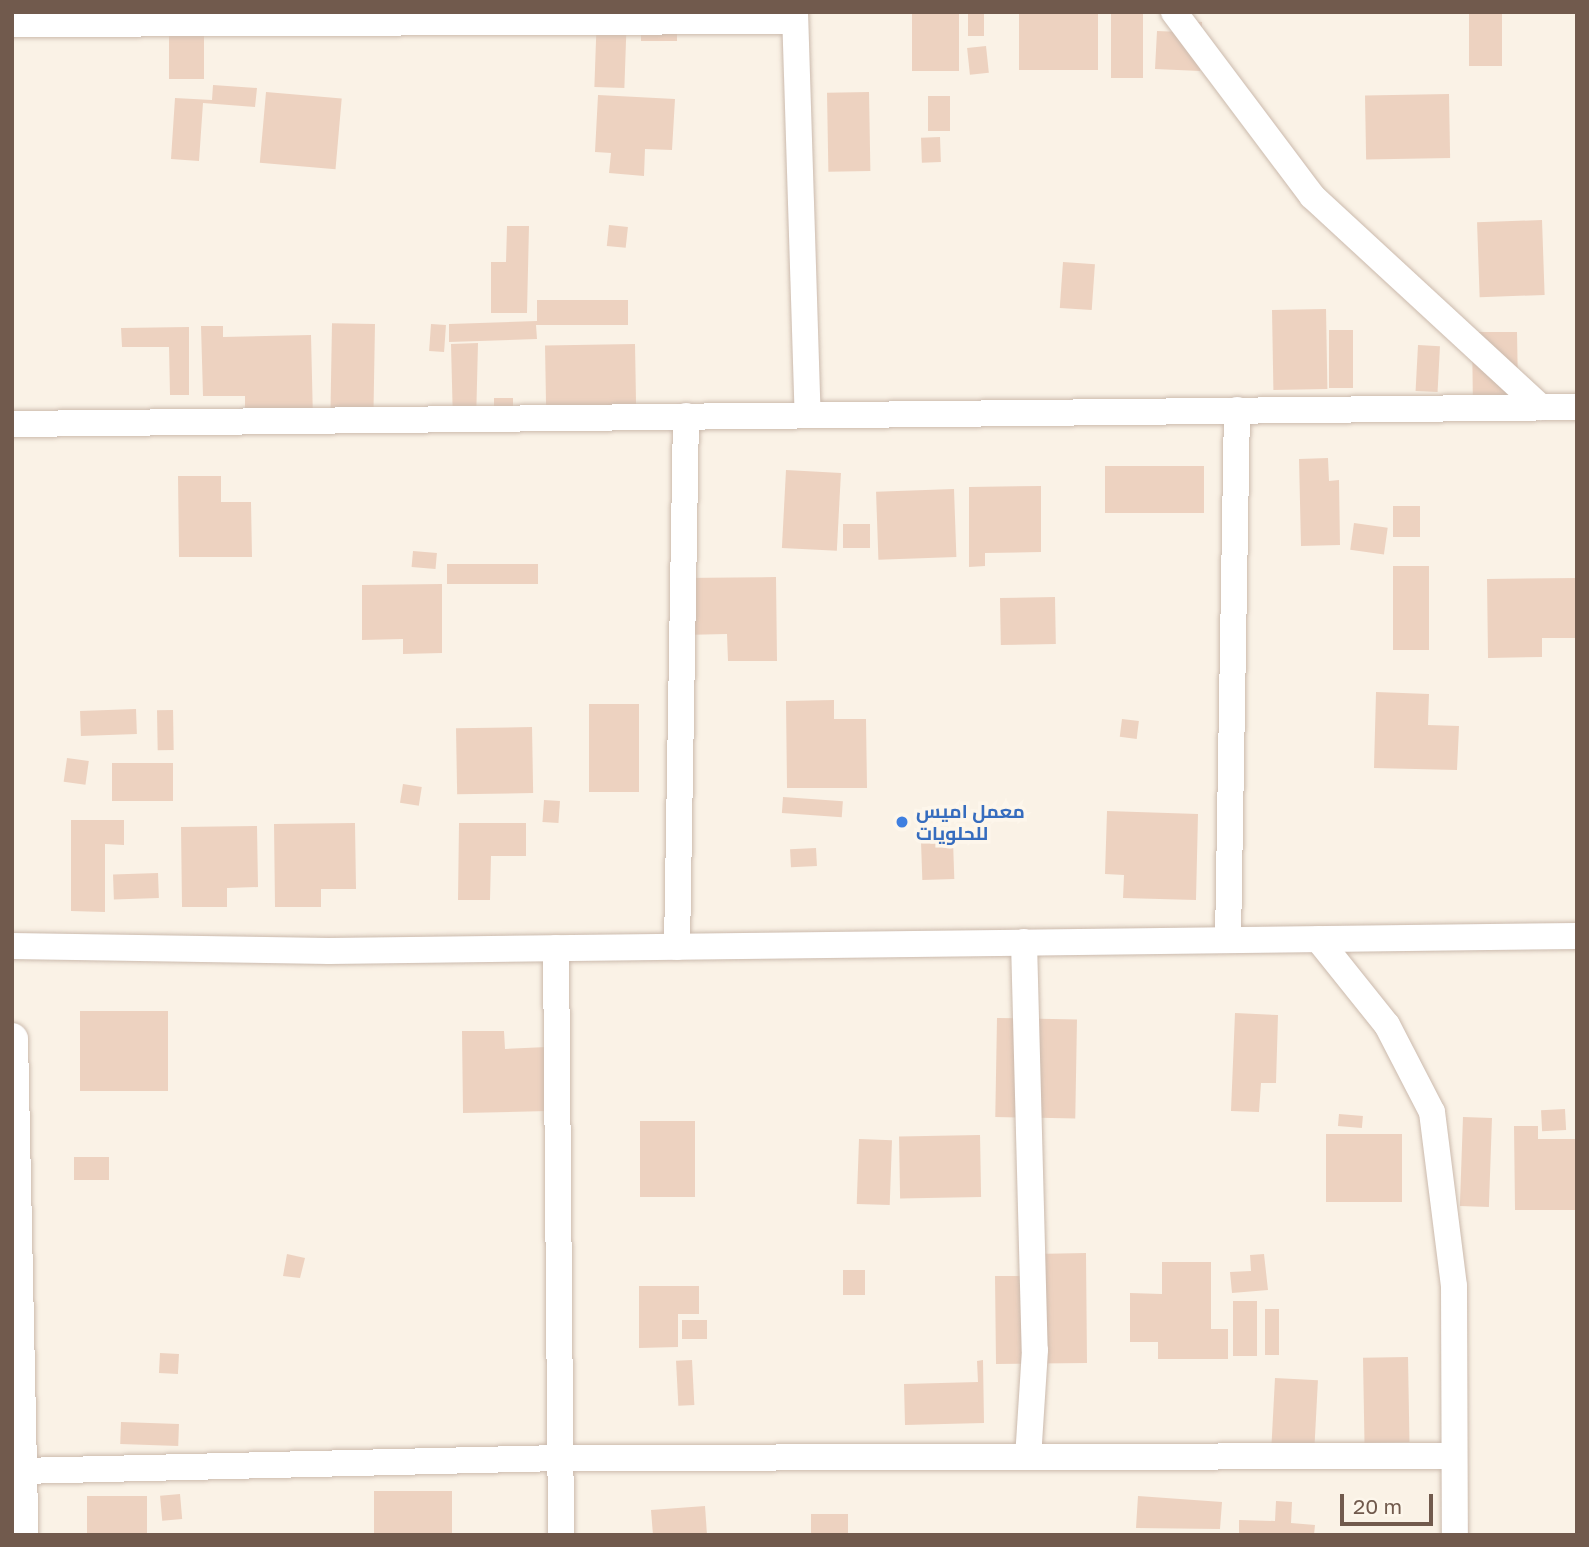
<!DOCTYPE html>
<meta charset="utf-8">
<style>
body{margin:0}
#map{position:relative;width:1589px;height:1547px;overflow:hidden;background:#faf2e6;font-family:"Golos Text",Cairo,sans-serif}
div>[style]{position:absolute}
.building>*{inset:0;background:#edd2c0;transform-origin:0 0}
.roads{filter:drop-shadow(0 0 2px #cbbaad) drop-shadow(0 0 2px #cbbaad)}
.minor>*{height:26px;margin:-13px;padding:0 13px;transform-origin:13px;border-radius:13px;background:#fff}
.tertiary>*{height:32px;margin:-16px;padding:0 16px;transform-origin:16px;border-radius:16px;background:#fff}
.dots>*{width:19px;height:19px;translate:-50% -50%;box-sizing:border-box;border:4px solid #fdf6eb;border-radius:50%}
span{translate:-50% -50%;white-space:nowrap;text-align:center;line-height:1.15;-webkit-text-stroke:7px #fdf6eb;paint-order:stroke}
.shop-label{font-size:19px;color:#366cbe;font-weight:700}
.left{translate:0 -50%;text-align:left}
.frame{position:absolute;inset:0;border:14px solid #715a4d;pointer-events:none}
.scale{position:absolute;left:1340px;top:1494px;width:93px;height:32px;box-sizing:border-box;border:4px solid #715a4d;border-top:0;padding-left:9px;font-size:21px;line-height:24px;white-space:nowrap;color:#715a4d;-webkit-text-stroke:5px #fdf6eb;paint-order:stroke}
</style>
<div id="map">
<div class="building">
<div style="left:169px;top:12px;width:35px;height:67px"></div>
<div style="left:597px;top:12px;width:30px;height:75px;rotate:2deg"></div>
<div style="left:641px;top:12px;width:36px;height:29px"></div>
<div style="left:912px;top:12px;width:47px;height:59px"></div>
<div style="left:968px;top:12px;width:16px;height:24px"></div>
<div style="left:1019px;top:12px;width:79px;height:58px"></div>
<div style="left:1111px;top:12px;width:32px;height:66px"></div>
<div style="left:1469px;top:12px;width:33px;height:54px"></div>
<div style="clip-path:polygon(1181px 21px,1202px 22px,1200px 71px,1155px 69px,1157px 31px,1181px 32px)"></div>
<div style="left:986px;top:46px;width:27px;height:19px;rotate:84deg"></div>
<div style="clip-path:polygon(213px 85px,257px 88px,255px 107px,203px 103px,199px 161px,171px 159px,175px 98px,212px 100px)"></div>
<div style="left:266px;top:92px;width:76px;height:71px;rotate:5deg"></div>
<div style="left:869px;top:92px;width:79px;height:42px;rotate:89deg"></div>
<div style="left:1449px;top:94px;width:64px;height:84px;rotate:89deg"></div>
<div style="clip-path:polygon(598px 95px,675px 99px,672px 150px,645px 149px,644px 176px,609px 173px,611px 153px,595px 152px)"></div>
<div style="left:928px;top:96px;width:22px;height:35px"></div>
<div style="left:940px;top:137px;width:25px;height:19px;rotate:88deg"></div>
<div style="left:1542px;top:220px;width:75px;height:65px;rotate:88deg"></div>
<div style="left:609px;top:225px;width:19px;height:21px;rotate:6deg"></div>
<div style="clip-path:polygon(507px 226px,529px 226px,527px 313px,491px 313px,491px 262px,506px 262px)"></div>
<div style="left:1063px;top:262px;width:32px;height:46px;rotate:4deg"></div>
<div style="clip-path:polygon(537px 300px,628px 300px,628px 325px,536px 325px,537px 339px,449px 342px,449px 324px,537px 321px)"></div>
<div style="left:1326px;top:309px;width:80px;height:54px;rotate:89deg"></div>
<div style="left:375px;top:324px;width:85px;height:43px;rotate:91deg"></div>
<div style="left:431px;top:324px;width:15px;height:27px;rotate:4deg"></div>
<div style="clip-path:polygon(201px 326px,223px 326px,223px 337px,311px 335px,313px 420px,245px 420px,245px 396px,203px 396px)"></div>
<div style="clip-path:polygon(189px 327px,189px 395px,170px 395px,169px 347px,122px 347px,121px 328px)"></div>
<div style="left:1329px;top:330px;width:24px;height:58px"></div>
<div style="clip-path:polygon(1472px 332px,1517px 332px,1518px 388px,1506px 388px,1506px 410px,1473px 411px)"></div>
<div style="clip-path:polygon(478px 343px,476px 423px,453px 423px,451px 344px)"></div>
<div style="left:635px;top:344px;width:76px;height:90px;rotate:89deg"></div>
<div style="left:1418px;top:345px;width:22px;height:46px;rotate:3deg"></div>
<div style="left:494px;top:398px;width:19px;height:27px"></div>
<div style="clip-path:polygon(1328px 458px,1329px 481px,1339px 480px,1340px 545px,1301px 546px,1299px 459px)"></div>
<div style="left:1204px;top:466px;width:47px;height:99px;rotate:90deg"></div>
<div style="left:786px;top:470px;width:55px;height:78px;rotate:3deg"></div>
<div style="clip-path:polygon(178px 476px,221px 476px,221px 502px,251px 502px,252px 557px,179px 557px)"></div>
<div style="clip-path:polygon(1041px 486px,1041px 552px,985px 553px,985px 566px,969px 567px,969px 487px)"></div>
<div style="left:954px;top:489px;width:68px;height:78px;rotate:88deg"></div>
<div style="left:1420px;top:506px;width:31px;height:27px;rotate:90deg"></div>
<div style="left:1354px;top:523px;width:34px;height:27px;rotate:8deg"></div>
<div style="left:843px;top:524px;width:27px;height:24px"></div>
<div style="left:413px;top:551px;width:24px;height:16px;rotate:5deg"></div>
<div style="left:538px;top:564px;width:20px;height:91px;rotate:90deg"></div>
<div style="left:1393px;top:566px;width:36px;height:84px"></div>
<div style="clip-path:polygon(776px 577px,777px 661px,728px 661px,727px 634px,682px 635px,681px 578px)"></div>
<div style="clip-path:polygon(1577px 578px,1577px 638px,1542px 638px,1542px 657px,1488px 658px,1487px 579px)"></div>
<div style="clip-path:polygon(442px 584px,442px 653px,403px 654px,403px 639px,362px 640px,362px 585px)"></div>
<div style="left:1055px;top:597px;width:47px;height:55px;rotate:89deg"></div>
<div style="clip-path:polygon(1376px 692px,1429px 694px,1428px 725px,1459px 726px,1457px 770px,1374px 768px)"></div>
<div style="clip-path:polygon(834px 700px,834px 719px,866px 719px,867px 788px,787px 788px,786px 701px)"></div>
<div style="left:589px;top:704px;width:50px;height:88px"></div>
<div style="left:136px;top:709px;width:25px;height:56px;rotate:88deg"></div>
<div style="left:173px;top:710px;width:40px;height:16px;rotate:89deg"></div>
<div style="left:1122px;top:719px;width:17px;height:18px;rotate:7deg"></div>
<div style="left:532px;top:727px;width:66px;height:76px;rotate:89deg"></div>
<div style="left:67px;top:758px;width:22px;height:24px;rotate:8deg"></div>
<div style="left:112px;top:763px;width:61px;height:38px"></div>
<div style="left:403px;top:784px;width:19px;height:19px;rotate:9deg"></div>
<div style="left:783px;top:797px;width:60px;height:16px;rotate:4deg"></div>
<div style="left:544px;top:800px;width:16px;height:22px;rotate:4deg"></div>
<div style="clip-path:polygon(1107px 811px,1198px 814px,1196px 900px,1123px 898px,1124px 875px,1105px 874px)"></div>
<div style="clip-path:polygon(71px 820px,124px 820px,124px 845px,105px 844px,105px 912px,71px 911px)"></div>
<div style="clip-path:polygon(355px 823px,356px 889px,321px 889px,321px 907px,275px 907px,274px 824px)"></div>
<div style="clip-path:polygon(459px 823px,526px 823px,526px 856px,491px 856px,490px 900px,458px 900px)"></div>
<div style="clip-path:polygon(257px 826px,258px 887px,227px 888px,227px 907px,182px 907px,181px 827px)"></div>
<div style="left:953px;top:841px;width:38px;height:32px;rotate:88deg"></div>
<div style="left:816px;top:848px;width:18px;height:26px;rotate:87deg"></div>
<div style="left:158px;top:873px;width:25px;height:45px;rotate:88deg"></div>
<div style="left:80px;top:1011px;width:88px;height:80px"></div>
<div style="clip-path:polygon(1235px 1013px,1278px 1015px,1276px 1083px,1261px 1083px,1259px 1112px,1231px 1111px)"></div>
<div style="left:997px;top:1018px;width:80px;height:99px;rotate:1deg"></div>
<div style="clip-path:polygon(462px 1031px,504px 1031px,505px 1049px,547px 1047px,548px 1111px,463px 1113px)"></div>
<div style="left:1565px;top:1109px;width:21px;height:24px;rotate:87deg"></div>
<div style="left:1339px;top:1114px;width:24px;height:12px;rotate:5deg"></div>
<div style="left:1463px;top:1117px;width:29px;height:89px;rotate:2deg"></div>
<div style="left:640px;top:1121px;width:55px;height:76px"></div>
<div style="clip-path:polygon(1514px 1126px,1538px 1126px,1538px 1139px,1577px 1139px,1577px 1210px,1515px 1210px)"></div>
<div style="left:1326px;top:1134px;width:76px;height:68px"></div>
<div style="left:980px;top:1135px;width:62px;height:81px;rotate:89deg"></div>
<div style="left:859px;top:1139px;width:33px;height:65px;rotate:2deg"></div>
<div style="left:109px;top:1157px;width:23px;height:35px;rotate:90deg"></div>
<div style="clip-path:polygon(1086px 1253px,1087px 1363px,996px 1364px,995px 1276px,1034px 1276px,1034px 1254px)"></div>
<div style="clip-path:polygon(287px 1254px,305px 1258px,300px 1278px,283px 1276px)"></div>
<div style="clip-path:polygon(1264px 1254px,1268px 1290px,1232px 1293px,1230px 1272px,1251px 1271px,1250px 1255px)"></div>
<div style="clip-path:polygon(1162px 1262px,1211px 1262px,1211px 1329px,1228px 1329px,1228px 1359px,1158px 1359px,1158px 1342px,1130px 1342px,1130px 1293px,1162px 1294px)"></div>
<div style="left:865px;top:1270px;width:25px;height:22px;rotate:90deg"></div>
<div style="clip-path:polygon(639px 1286px,699px 1286px,699px 1314px,678px 1314px,678px 1347px,639px 1348px)"></div>
<div style="left:1233px;top:1301px;width:24px;height:55px"></div>
<div style="left:1265px;top:1309px;width:14px;height:46px"></div>
<div style="left:682px;top:1320px;width:25px;height:19px"></div>
<div style="left:160px;top:1353px;width:19px;height:20px;rotate:3deg"></div>
<div style="left:1408px;top:1357px;width:85px;height:45px;rotate:89deg"></div>
<div style="left:692px;top:1360px;width:45px;height:16px;rotate:87deg"></div>
<div style="clip-path:polygon(983px 1360px,984px 1423px,905px 1425px,904px 1384px,978px 1382px,977px 1361px)"></div>
<div style="left:1275px;top:1378px;width:43px;height:74px;rotate:3deg"></div>
<div style="left:121px;top:1422px;width:58px;height:22px;rotate:2deg"></div>
<div style="left:374px;top:1491px;width:78px;height:44px"></div>
<div style="left:180px;top:1494px;width:25px;height:20px;rotate:85deg"></div>
<div style="left:87px;top:1496px;width:60px;height:39px"></div>
<div style="clip-path:polygon(1138px 1496px,1222px 1502px,1220px 1529px,1136px 1528px)"></div>
<div style="clip-path:polygon(1276px 1501px,1292px 1502px,1291px 1523px,1315px 1525px,1314px 1535px,1239px 1535px,1239px 1520px,1275px 1521px)"></div>
<div style="clip-path:polygon(705px 1506px,707px 1535px,653px 1535px,651px 1510px)"></div>
<div style="left:848px;top:1514px;width:21px;height:37px;rotate:90deg"></div>
</div>
<div class="roads">
<div class="minor">
<div style="left:795px;top:12px;width:403px;rotate:88.2deg"></div>
<div style="left:1174px;top:12px;width:230px;rotate:53.1deg"></div>
<div style="left:1312px;top:196px;width:311px;rotate:42.7deg"></div>
<div style="left:12px;top:24px;width:780px;rotate:-0.22deg"></div>
<div style="left:12px;top:424px;width:1565px;rotate:-0.62deg"></div>
<div style="left:1318px;top:939px;width:110px;rotate:51.3deg"></div>
<div style="left:1387px;top:1025px;width:98px;rotate:62.7deg"></div>
<div style="left:1432px;top:1112px;width:175px;rotate:82.8deg"></div>
<div style="left:1454px;top:1286px;width:249px;rotate:89.8deg"></div>
<div style="left:1228px;top:940px;width:530px;rotate:-89.03deg"></div>
<div style="left:1024px;top:942px;width:408px;rotate:88.5deg"></div>
<div style="left:1035px;top:1350px;width:107px;rotate:93.7deg"></div>
<div style="left:12px;top:946px;width:317px;rotate:0.9deg"></div>
<div style="left:329px;top:951px;width:1248px;rotate:-0.69deg"></div>
<div style="left:677px;top:947px;width:531px;rotate:-89.03deg"></div>
<div style="left:556px;top:948px;width:587px;rotate:89.51deg"></div>
<div style="left:21px;top:1471px;width:540px;rotate:-1.38deg"></div>
<div style="left:561px;top:1458px;width:893px;rotate:-0.13deg"></div>
</div>
<div class="tertiary">
<div style="left:12px;top:1039px;width:496px;rotate:88.8deg"></div>
</div>
</div>
<div class="dots">
<div style="left:902px;top:822px;background:#3f7fe0"></div>
</div>
<div class="shop-label">
<span class="left" style="left:916px;top:822px">معمل اميس<br>للحلويات</span>
</div>
<div class="frame"></div>
<div class="scale">20 m</div>
</div>
